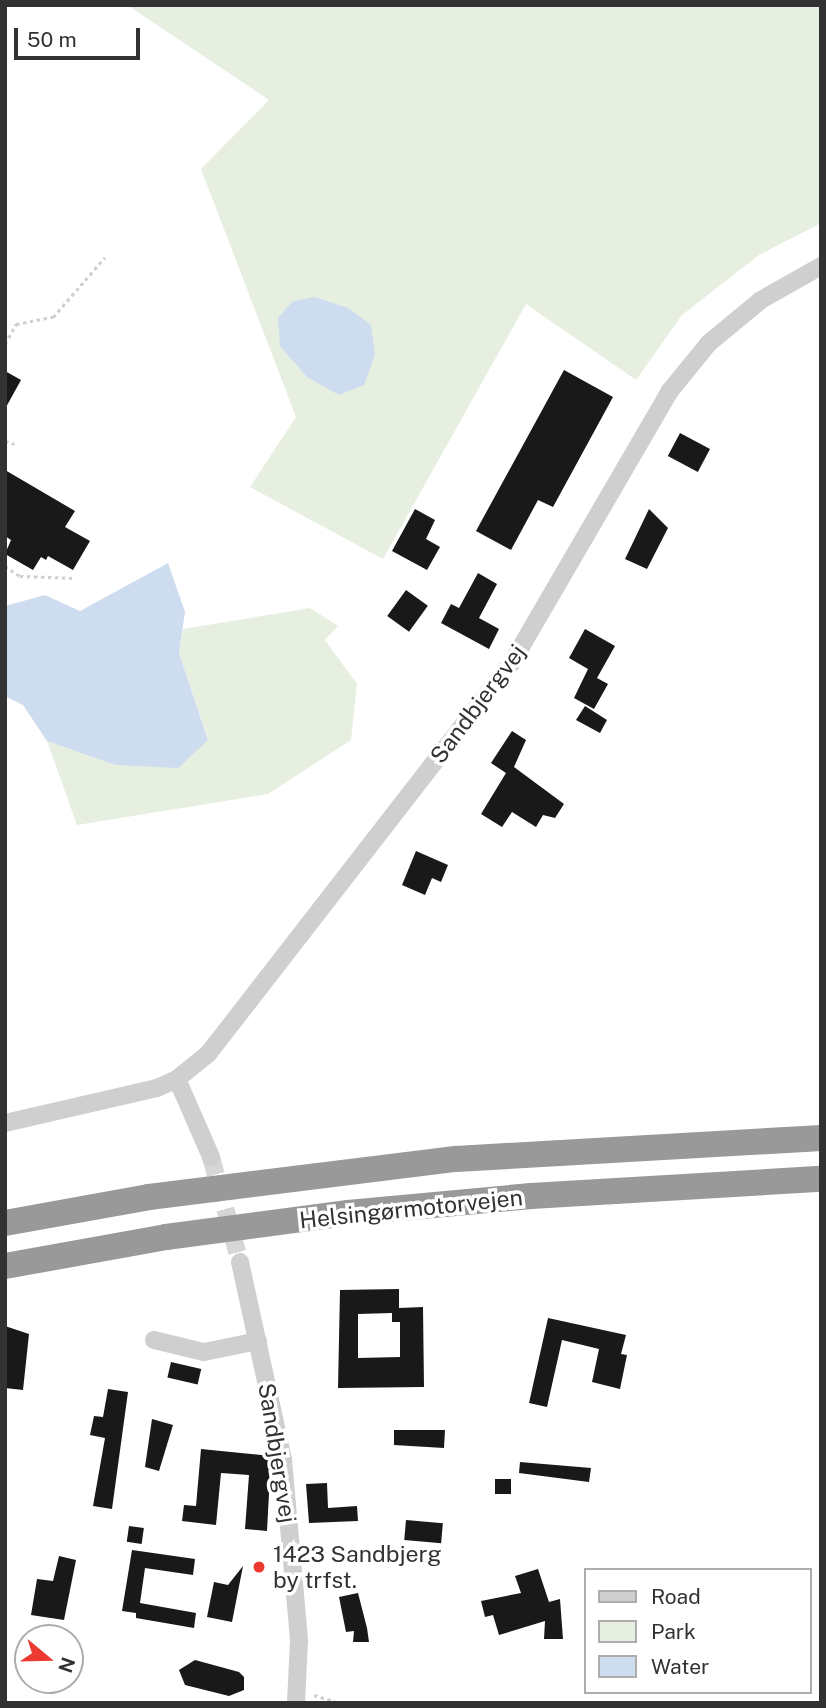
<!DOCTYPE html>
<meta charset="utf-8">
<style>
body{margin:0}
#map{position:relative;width:826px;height:1708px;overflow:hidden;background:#fff;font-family:"Public Sans",sans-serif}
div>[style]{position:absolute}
.green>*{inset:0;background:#e6efe0}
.water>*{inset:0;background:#cdddef}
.building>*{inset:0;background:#191919;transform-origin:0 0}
.minor-tunnel>*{height:18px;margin-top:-9px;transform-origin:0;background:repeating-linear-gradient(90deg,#d6d6d6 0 18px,transparent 0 27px)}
.path>*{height:2.5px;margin-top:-1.25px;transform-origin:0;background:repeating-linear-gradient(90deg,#cfcfcf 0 3.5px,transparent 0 7px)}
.minor>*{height:18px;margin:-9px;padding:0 9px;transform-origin:9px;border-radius:9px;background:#cfcfcf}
.highway>*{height:26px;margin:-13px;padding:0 13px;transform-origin:13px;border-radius:13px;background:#999}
.dots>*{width:19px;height:19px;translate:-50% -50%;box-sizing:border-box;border:4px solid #fff;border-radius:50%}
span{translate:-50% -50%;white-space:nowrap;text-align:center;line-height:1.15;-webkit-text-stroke:7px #fff;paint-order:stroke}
.street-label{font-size:23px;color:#323232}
.poi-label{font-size:23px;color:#323232}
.left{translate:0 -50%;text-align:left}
.frame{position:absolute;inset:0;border:7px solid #323232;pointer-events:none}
.legend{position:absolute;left:584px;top:1568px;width:228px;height:126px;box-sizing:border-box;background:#fff;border:2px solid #adadad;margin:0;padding:9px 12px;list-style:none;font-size:21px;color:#323232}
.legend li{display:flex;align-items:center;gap:14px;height:35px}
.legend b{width:35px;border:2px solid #adadad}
.north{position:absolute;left:14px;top:1624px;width:70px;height:70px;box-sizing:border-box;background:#fff;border:2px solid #adadad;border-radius:50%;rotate:109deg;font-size:19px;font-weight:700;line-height:28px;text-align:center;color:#323232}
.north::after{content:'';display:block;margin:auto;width:24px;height:32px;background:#ec3a31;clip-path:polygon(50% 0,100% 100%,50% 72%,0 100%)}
.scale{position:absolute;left:14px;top:28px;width:126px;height:32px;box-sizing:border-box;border:4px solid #323232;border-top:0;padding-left:9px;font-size:21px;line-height:24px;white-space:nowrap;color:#323232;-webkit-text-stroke:5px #fff;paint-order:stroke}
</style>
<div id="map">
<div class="green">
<div style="clip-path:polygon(127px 5px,821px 5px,821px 223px,759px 255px,682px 315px,636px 380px,526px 304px,383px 559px,250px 487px,296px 417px,201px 169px,269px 100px)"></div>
<div style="clip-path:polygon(310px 608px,338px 626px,325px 640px,357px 684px,351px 740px,268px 794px,77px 825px,47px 741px,115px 765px,208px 739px,179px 653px,183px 629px)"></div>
</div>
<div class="water">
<div style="clip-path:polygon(315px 297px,348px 308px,371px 325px,375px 355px,364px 385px,339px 395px,307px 377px,280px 346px,278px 318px,293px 301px)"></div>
<div style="clip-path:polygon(168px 563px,185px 612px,179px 653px,208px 740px,178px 768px,115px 765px,47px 741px,23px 705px,5px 696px,5px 606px,45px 595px,80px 611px)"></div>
</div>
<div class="building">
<div style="clip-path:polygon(564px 370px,613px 397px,553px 507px,538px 500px,511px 550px,476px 531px)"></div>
<div style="clip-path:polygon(5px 371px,21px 380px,5px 409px)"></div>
<div style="left:680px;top:433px;width:34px;height:26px;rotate:28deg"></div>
<div style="clip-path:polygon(5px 470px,75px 511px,65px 527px,90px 541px,73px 570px,48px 556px,46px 560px,41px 557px,33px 570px,5px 554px,11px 540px,5px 536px)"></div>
<div style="clip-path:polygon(415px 509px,435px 520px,426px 539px,440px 547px,427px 570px,392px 551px)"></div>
<div style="clip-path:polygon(649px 509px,668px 528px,647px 569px,625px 559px)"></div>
<div style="clip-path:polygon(478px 573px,497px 584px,479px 618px,499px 629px,489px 649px,441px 623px,451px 604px,459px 608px)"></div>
<div style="left:406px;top:590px;width:27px;height:32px;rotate:36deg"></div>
<div style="clip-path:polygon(585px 629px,615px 646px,597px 678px,608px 684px,594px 709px,574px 698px,588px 669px,569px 658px)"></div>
<div style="clip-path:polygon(585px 706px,607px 720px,600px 733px,576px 720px)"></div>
<div style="clip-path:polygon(512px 731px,526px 740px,514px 767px,564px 804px,555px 818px,543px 815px,536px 827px,512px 812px,502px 827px,481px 814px,506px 773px,491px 763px)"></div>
<div style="clip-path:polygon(416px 851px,448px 865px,441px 882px,432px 878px,425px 895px,402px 885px)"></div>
<div style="clip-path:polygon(evenodd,399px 1289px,399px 1308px,423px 1307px,424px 1387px,338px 1388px,340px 1290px,399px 1289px,392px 1313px,392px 1322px,400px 1322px,400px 1357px,358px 1358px,358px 1314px,392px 1313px)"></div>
<div style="clip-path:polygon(548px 1318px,626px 1335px,621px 1354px,627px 1355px,620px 1389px,592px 1382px,599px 1349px,562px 1340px,547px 1407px,529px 1403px)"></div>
<div style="clip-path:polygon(5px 1326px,29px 1334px,23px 1390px,5px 1388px)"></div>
<div style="left:171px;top:1362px;width:31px;height:16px;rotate:13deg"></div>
<div style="clip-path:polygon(108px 1389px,128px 1392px,112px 1509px,93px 1506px,105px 1438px,90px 1435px,94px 1416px,103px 1417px)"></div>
<div style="clip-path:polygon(152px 1419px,173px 1425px,159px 1471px,145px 1467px)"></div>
<div style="clip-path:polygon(394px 1430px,445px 1430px,444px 1448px,394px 1445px)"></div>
<div style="clip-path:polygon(201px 1449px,271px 1456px,267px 1531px,245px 1529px,249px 1475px,221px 1473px,216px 1525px,182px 1521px,184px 1505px,196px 1506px)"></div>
<div style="clip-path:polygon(520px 1462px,591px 1468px,589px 1482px,519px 1473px)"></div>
<div style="left:511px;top:1479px;width:15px;height:16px;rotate:90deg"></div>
<div style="clip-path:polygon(327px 1483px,328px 1508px,357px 1506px,358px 1521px,309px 1523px,306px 1484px)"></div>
<div style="left:406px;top:1520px;width:37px;height:20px;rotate:5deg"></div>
<div style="left:129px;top:1526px;width:15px;height:16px;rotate:8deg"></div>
<div style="clip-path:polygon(132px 1550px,195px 1559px,193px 1575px,145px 1568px,140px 1603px,196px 1613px,194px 1628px,136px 1618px,136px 1613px,122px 1611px)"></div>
<div style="clip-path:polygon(59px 1556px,76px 1560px,64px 1620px,31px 1615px,37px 1579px,53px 1581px)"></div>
<div style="clip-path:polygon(243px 1566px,232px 1622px,207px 1617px,214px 1582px,228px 1585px)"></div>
<div style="clip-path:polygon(538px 1569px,549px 1602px,560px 1599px,563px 1639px,544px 1639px,545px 1621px,499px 1635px,493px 1615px,485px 1617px,481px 1601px,521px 1593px,515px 1576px)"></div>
<div style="clip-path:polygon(358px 1593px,367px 1628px,369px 1642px,353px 1642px,354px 1631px,346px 1632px,339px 1597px)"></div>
<div style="clip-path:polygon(195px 1660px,239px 1672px,244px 1677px,244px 1690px,229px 1696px,185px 1685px,179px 1670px)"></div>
</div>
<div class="minor-tunnel">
<div style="left:211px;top:1157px;width:109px;rotate:74.6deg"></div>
</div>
<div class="path">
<div style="left:5px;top:344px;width:23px;rotate:-61deg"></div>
<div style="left:16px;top:324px;width:38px;rotate:-11deg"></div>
<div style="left:53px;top:317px;width:79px;rotate:-49.1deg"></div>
<div style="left:5px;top:441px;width:10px;rotate:17deg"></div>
<div style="left:5px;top:566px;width:18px;rotate:34deg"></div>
<div style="left:20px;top:576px;width:55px;rotate:2.1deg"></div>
<div style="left:314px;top:1695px;width:28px;rotate:17deg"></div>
</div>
<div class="minor">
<div style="left:177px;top:1079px;width:85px;rotate:66.4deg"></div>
<div style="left:5px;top:1123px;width:156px;rotate:-13deg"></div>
<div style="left:157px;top:1088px;width:22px;rotate:-24deg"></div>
<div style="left:177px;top:1079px;width:40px;rotate:-39deg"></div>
<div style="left:208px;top:1054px;width:494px;rotate:-52.2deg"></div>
<div style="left:511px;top:664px;width:315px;rotate:-59.8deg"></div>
<div style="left:669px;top:392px;width:63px;rotate:-50.8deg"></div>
<div style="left:709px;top:343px;width:67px;rotate:-39.6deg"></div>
<div style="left:761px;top:300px;width:69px;rotate:-29.5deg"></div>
<div style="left:240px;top:1262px;width:203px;rotate:77.7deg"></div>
<div style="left:283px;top:1460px;width:182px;rotate:84.9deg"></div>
<div style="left:299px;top:1641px;width:62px;rotate:92.8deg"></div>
<div style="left:154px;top:1340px;width:51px;rotate:13.5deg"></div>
<div style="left:204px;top:1352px;width:55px;rotate:-11.5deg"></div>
</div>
<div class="highway">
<div style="left:5px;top:1223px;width:146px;rotate:-10.2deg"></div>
<div style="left:149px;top:1197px;width:309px;rotate:-7.1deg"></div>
<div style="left:456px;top:1159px;width:366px;rotate:-3.3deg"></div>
<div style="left:5px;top:1266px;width:164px;rotate:-10.2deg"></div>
<div style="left:166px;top:1237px;width:184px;rotate:-7.5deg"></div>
<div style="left:348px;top:1213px;width:184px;rotate:-5.3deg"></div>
<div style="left:531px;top:1196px;width:290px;rotate:-3.4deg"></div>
</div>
<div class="dots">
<div style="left:259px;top:1567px;background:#ec3a31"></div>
</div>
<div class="street-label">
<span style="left:478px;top:704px;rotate:-53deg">Sandbjergvej</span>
<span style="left:411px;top:1209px;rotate:-6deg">Helsingørmotorvejen</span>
<span style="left:277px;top:1453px;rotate:81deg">Sandbjergvej</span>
</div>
<div class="poi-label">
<span class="left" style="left:273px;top:1567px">1423 Sandbjerg<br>by trfst.</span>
</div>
<div class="frame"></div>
<ul class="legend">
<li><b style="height:9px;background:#cfcfcf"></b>Road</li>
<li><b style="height:19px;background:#e6efe0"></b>Park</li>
<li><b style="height:19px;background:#cdddef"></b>Water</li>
</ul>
<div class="north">N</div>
<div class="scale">50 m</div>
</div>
